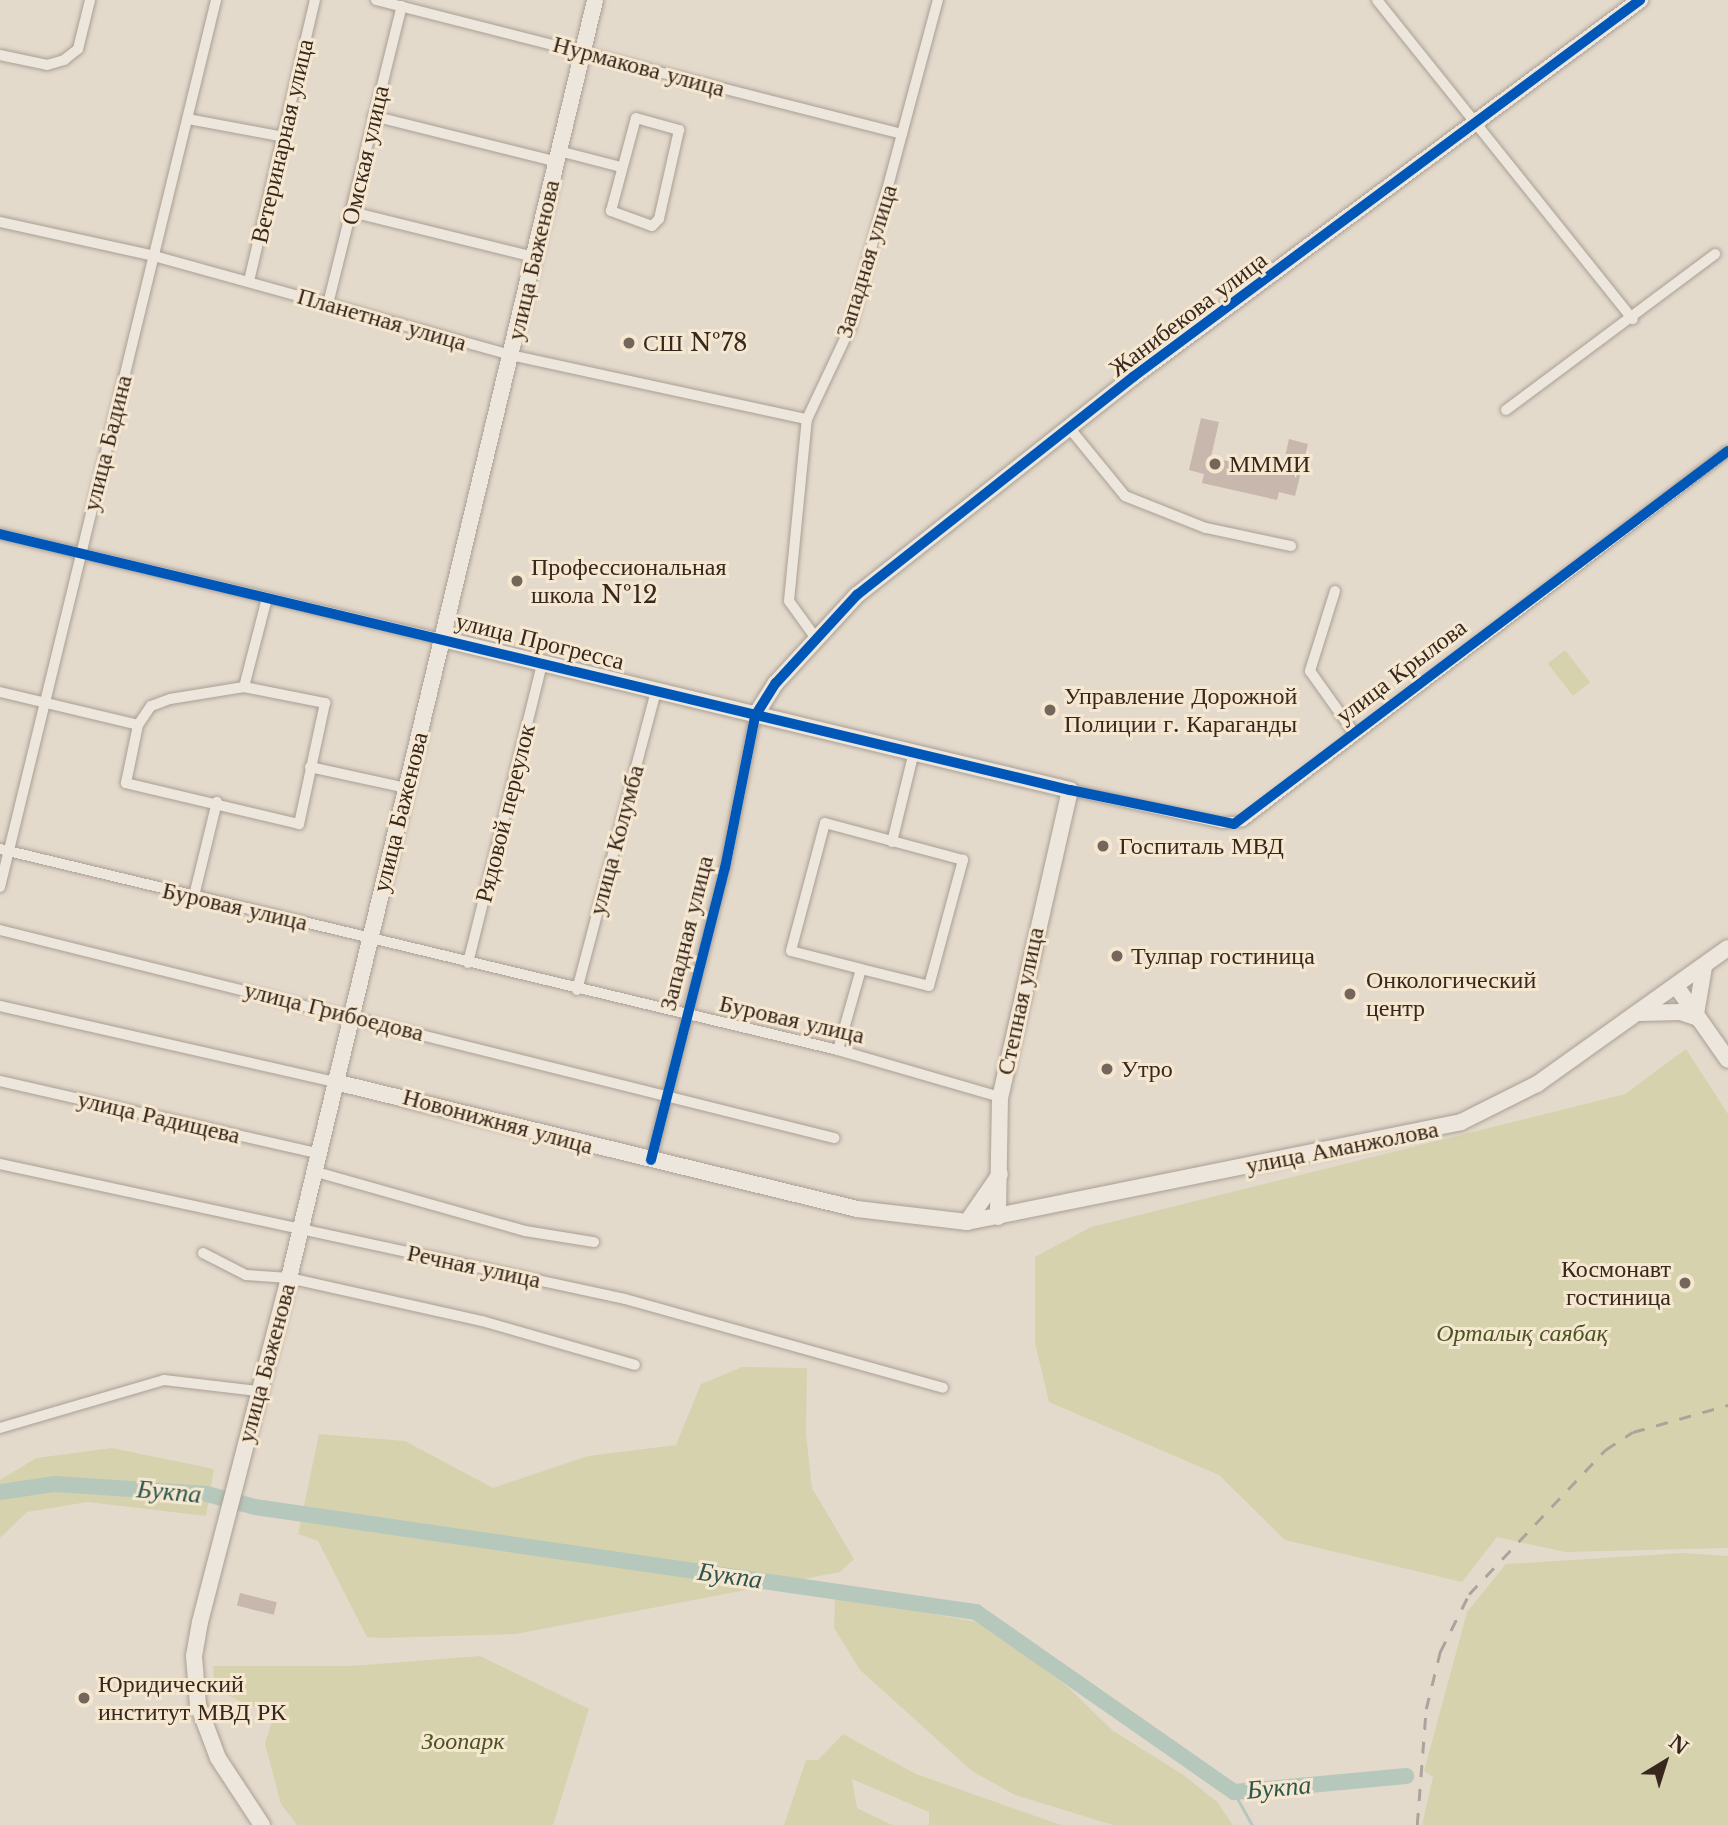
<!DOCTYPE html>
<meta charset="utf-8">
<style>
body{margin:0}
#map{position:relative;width:1728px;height:1825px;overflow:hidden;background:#e4dacc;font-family:"Libre Baskerville",serif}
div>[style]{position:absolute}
.green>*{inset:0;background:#d6d2ae;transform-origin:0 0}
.stream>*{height:2.5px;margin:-1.25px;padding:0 1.25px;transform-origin:1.25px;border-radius:1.25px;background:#b6c8bc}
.river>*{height:16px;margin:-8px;padding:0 8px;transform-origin:8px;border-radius:8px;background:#b6c8bc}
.building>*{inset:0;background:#c7b7ac;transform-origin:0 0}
.roads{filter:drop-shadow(0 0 2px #a99f94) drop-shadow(0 0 2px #a99f94)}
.street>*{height:10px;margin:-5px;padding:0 5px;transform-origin:5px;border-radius:5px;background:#ece6dd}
.secondary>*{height:16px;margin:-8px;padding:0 8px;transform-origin:8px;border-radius:8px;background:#ece6dd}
.rail>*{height:2.5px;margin-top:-1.25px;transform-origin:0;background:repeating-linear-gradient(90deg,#aba49d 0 12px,transparent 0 24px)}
.cycleway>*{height:10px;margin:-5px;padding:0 5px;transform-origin:5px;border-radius:5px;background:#0057b8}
.dots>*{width:19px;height:19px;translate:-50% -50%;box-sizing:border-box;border:4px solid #f5e7d0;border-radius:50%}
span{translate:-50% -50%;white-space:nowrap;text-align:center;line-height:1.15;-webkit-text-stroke:6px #f5e7d0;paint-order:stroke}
.street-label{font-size:24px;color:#37271d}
.poi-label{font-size:24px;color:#37271d}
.left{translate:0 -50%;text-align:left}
.right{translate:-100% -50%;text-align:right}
.park-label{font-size:24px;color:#4c5323;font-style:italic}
.water-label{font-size:26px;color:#2c564f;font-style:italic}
.north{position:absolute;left:1630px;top:1727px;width:70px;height:70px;-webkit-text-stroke:5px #f5e7d0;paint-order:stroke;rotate:38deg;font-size:19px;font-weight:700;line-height:28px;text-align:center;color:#37271d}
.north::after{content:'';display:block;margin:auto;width:24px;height:32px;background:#37271d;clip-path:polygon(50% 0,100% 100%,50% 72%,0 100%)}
</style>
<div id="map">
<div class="green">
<div style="left:1565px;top:650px;width:41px;height:22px;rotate:52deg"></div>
<div style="clip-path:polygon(1686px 1049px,1728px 1114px,1728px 1548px,1565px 1552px,1497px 1537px,1462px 1582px,1285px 1540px,1219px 1475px,1049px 1402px,1035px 1343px,1035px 1257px,1091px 1227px,1625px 1094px)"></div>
<div style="clip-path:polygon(742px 1367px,807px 1368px,806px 1434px,812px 1488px,854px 1559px,840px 1572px,516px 1634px,383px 1638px,367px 1637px,318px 1541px,298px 1534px,319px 1434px,405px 1441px,493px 1488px,588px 1456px,676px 1445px,701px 1384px)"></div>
<div style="clip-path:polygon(112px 1448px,214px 1469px,206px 1516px,88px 1502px,27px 1512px,0 1538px,0 1480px,36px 1458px)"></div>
<div style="clip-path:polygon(1682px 1553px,1728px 1556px,1728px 1825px,1422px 1825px,1433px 1777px,1424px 1771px,1467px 1612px,1506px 1564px)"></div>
<div style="clip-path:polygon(835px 1596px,977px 1622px,999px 1635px,1069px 1688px,1112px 1730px,1185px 1776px,1217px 1802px,1233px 1825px,1113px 1825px,1015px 1795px,972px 1771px,860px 1670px,834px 1628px)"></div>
<div style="clip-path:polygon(480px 1656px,589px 1709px,553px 1825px,297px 1825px,281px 1804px,265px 1744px,273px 1717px,215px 1689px,213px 1666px,351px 1666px)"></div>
<div style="clip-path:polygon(843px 1734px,916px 1774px,1061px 1825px,929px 1825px,929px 1812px,852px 1779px,857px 1808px,892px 1825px,784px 1825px,806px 1760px,818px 1760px)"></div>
</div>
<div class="stream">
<div style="left:1234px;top:1792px;width:38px;rotate:61deg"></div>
</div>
<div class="river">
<div style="left:0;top:1492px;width:56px;rotate:-8.3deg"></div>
<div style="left:55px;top:1484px;width:152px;rotate:3.8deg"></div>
<div style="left:207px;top:1494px;width:50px;rotate:15.2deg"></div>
<div style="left:255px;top:1507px;width:729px;rotate:8.29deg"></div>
<div style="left:976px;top:1612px;width:315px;rotate:34.9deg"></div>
<div style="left:1234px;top:1792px;width:173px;rotate:-5.3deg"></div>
</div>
<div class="building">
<div style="clip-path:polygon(1201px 418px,1219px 422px,1211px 457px,1281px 474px,1289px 439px,1308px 444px,1295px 496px,1279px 492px,1277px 500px,1202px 483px,1204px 474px,1189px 470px)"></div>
<div style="left:240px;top:1593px;width:38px;height:13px;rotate:14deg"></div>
</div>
<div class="roads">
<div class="street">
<div style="left:376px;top:0;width:543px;rotate:14.29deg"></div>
<div style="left:1377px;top:0;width:409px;rotate:51.3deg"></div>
<div style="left:0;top:55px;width:48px;rotate:12deg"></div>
<div style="left:47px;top:65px;width:18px;rotate:-16deg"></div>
<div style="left:64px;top:60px;width:18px;rotate:-38deg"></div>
<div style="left:78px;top:49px;width:50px;rotate:-76.2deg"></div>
<div style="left:373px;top:116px;width:190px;rotate:14deg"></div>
<div style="left:636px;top:118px;width:45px;rotate:15.6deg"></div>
<div style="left:679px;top:130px;width:91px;rotate:102.7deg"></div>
<div style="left:659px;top:219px;width:10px;rotate:135deg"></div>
<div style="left:652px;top:226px;width:44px;rotate:-159.9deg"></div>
<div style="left:611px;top:211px;width:96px;rotate:-75deg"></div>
<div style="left:188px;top:119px;width:98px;rotate:10.6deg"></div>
<div style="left:559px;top:151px;width:64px;rotate:14.5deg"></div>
<div style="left:352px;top:212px;width:187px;rotate:13.9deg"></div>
<div style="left:0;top:222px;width:158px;rotate:12.4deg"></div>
<div style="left:154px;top:256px;width:370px;rotate:15.5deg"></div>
<div style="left:510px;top:355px;width:304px;rotate:12.2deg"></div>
<div style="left:249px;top:281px;width:289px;rotate:-76.8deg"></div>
<div style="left:328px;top:304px;width:307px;rotate:-76.1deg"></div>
<div style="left:1506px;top:410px;width:261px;rotate:-36.7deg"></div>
<div style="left:1071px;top:430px;width:85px;rotate:50.7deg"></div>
<div style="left:1125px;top:496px;width:87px;rotate:21.6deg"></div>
<div style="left:1206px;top:528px;width:87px;rotate:12deg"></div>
<div style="left:0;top:534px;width:454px;rotate:13.4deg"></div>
<div style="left:1335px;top:591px;width:84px;rotate:107.4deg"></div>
<div style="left:1310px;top:671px;width:76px;rotate:54.6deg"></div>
<div style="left:815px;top:637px;width:44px;rotate:-125.8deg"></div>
<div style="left:789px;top:601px;width:183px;rotate:-84.4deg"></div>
<div style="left:807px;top:419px;width:101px;rotate:-64.7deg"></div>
<div style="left:850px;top:328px;width:340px;rotate:-75deg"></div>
<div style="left:244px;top:687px;width:92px;rotate:-75.5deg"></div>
<div style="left:0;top:692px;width:142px;rotate:13.4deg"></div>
<div style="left:138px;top:725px;width:23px;rotate:-56deg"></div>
<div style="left:151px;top:706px;width:20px;rotate:-20deg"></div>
<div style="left:170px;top:699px;width:75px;rotate:-9.2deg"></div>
<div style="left:244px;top:687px;width:83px;rotate:11.2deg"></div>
<div style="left:325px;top:703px;width:124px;rotate:102.1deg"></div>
<div style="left:299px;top:824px;width:178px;rotate:-166.7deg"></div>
<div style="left:126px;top:783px;width:59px;rotate:-78.3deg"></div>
<div style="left:310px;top:767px;width:98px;rotate:12.3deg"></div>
<div style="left:1070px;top:790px;width:156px;rotate:12.2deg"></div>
<div style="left:1222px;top:823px;width:21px;rotate:-5deg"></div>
<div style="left:1243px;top:821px;width:610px;rotate:-37.34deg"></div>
<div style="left:892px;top:842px;width:93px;rotate:-76.3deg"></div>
<div style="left:0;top:849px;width:862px;rotate:13.49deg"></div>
<div style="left:838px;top:1050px;width:169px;rotate:16.2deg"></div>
<div style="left:0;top:887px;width:913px;rotate:-76.31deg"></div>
<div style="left:194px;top:896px;width:97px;rotate:-76.3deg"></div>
<div style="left:0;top:930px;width:860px;rotate:14deg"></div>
<div style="left:468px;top:963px;width:308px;rotate:-76.1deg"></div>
<div style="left:577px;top:990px;width:309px;rotate:-75.2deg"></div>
<div style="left:0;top:1006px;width:344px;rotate:12.8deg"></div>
<div style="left:838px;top:1050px;width:84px;rotate:-74.1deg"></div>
<div style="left:861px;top:969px;width:70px;rotate:14deg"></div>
<div style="left:929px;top:986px;width:131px;rotate:-74.9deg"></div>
<div style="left:963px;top:860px;width:143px;rotate:-165deg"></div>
<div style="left:825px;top:823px;width:132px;rotate:104.9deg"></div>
<div style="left:791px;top:951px;width:72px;rotate:14.4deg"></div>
<div style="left:0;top:1081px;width:325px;rotate:12.8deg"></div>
<div style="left:651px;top:1160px;width:301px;rotate:-75.8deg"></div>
<div style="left:725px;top:868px;width:155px;rotate:-78.8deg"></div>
<div style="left:0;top:1164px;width:639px;rotate:12.19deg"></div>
<div style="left:625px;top:1299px;width:330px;rotate:15.6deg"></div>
<div style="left:313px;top:1171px;width:220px;rotate:15.8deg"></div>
<div style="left:525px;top:1231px;width:70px;rotate:9.1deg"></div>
<div style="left:203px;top:1253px;width:48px;rotate:27.1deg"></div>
<div style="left:246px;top:1275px;width:43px;rotate:4deg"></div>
<div style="left:289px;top:1278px;width:198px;rotate:12.6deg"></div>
<div style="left:482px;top:1321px;width:159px;rotate:16deg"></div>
<div style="left:0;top:1428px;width:171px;rotate:-16.3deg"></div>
<div style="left:164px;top:1380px;width:94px;rotate:6.7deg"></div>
</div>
<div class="secondary">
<div style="left:442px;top:639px;width:646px;rotate:13.52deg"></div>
<div style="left:1070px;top:790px;width:315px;rotate:102.8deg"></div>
<div style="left:1000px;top:1097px;width:120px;rotate:91deg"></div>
<div style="left:755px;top:716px;width:39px;rotate:-58deg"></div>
<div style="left:776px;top:683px;width:120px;rotate:-47.4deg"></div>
<div style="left:857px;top:595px;width:352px;rotate:-38.3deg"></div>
<div style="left:1133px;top:377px;width:632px;rotate:-36.63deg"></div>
<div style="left:1676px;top:986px;width:90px;rotate:54.9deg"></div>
<div style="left:1640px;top:1013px;width:40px;rotate:-1.4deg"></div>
<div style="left:1680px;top:1012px;width:19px;rotate:18deg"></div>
<div style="left:1696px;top:1014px;width:48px;rotate:-80.3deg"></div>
<div style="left:335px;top:1082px;width:537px;rotate:13.67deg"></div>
<div style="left:857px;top:1209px;width:111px;rotate:6.7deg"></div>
<div style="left:967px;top:1222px;width:504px;rotate:-11.44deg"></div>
<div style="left:1461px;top:1122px;width:85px;rotate:-26.6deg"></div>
<div style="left:1537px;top:1084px;width:234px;rotate:-35.5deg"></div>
<div style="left:967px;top:1222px;width:58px;rotate:-55.5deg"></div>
<div style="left:262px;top:1825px;width:80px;rotate:-123.3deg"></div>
<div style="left:218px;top:1758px;width:57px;rotate:-110.7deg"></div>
<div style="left:198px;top:1705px;width:49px;rotate:-94.7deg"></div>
<div style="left:194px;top:1656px;width:35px;rotate:-80deg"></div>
<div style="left:200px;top:1622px;width:355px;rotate:-75.5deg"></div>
<div style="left:289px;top:1278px;width:1314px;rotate:-76.53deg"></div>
</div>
</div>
<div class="rail">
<div style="left:1417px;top:1825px;width:116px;rotate:-85.6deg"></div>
<div style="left:1426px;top:1709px;width:59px;rotate:-76.2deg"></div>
<div style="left:1440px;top:1652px;width:65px;rotate:-63.4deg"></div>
<div style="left:1469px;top:1594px;width:198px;rotate:-46.6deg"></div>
<div style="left:1605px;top:1450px;width:33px;rotate:-33deg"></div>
<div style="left:1633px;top:1432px;width:99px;rotate:-15.9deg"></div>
</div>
<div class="cycleway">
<div style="left:0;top:534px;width:1100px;rotate:13.46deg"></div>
<div style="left:1070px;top:790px;width:167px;rotate:11.7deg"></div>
<div style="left:1234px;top:824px;width:619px;rotate:-37.06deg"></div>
<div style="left:651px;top:1160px;width:301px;rotate:-75.8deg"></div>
<div style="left:725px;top:868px;width:155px;rotate:-78.8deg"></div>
<div style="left:755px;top:716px;width:39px;rotate:-58deg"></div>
<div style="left:776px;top:683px;width:120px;rotate:-47.4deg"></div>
<div style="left:857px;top:595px;width:352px;rotate:-38.3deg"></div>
<div style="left:1133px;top:377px;width:632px;rotate:-36.63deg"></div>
</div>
<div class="dots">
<div style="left:629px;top:343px;background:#74665a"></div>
<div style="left:1215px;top:464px;background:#74665a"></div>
<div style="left:517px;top:581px;background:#74665a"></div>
<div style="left:1050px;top:710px;background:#74665a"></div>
<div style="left:1103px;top:846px;background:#74665a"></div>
<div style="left:1117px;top:956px;background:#74665a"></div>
<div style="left:1350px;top:994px;background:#74665a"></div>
<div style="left:1107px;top:1069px;background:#74665a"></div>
<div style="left:1685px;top:1283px;background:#74665a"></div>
<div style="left:84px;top:1698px;background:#74665a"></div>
</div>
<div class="street-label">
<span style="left:639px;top:66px;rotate:15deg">Нурмакова улица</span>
<span style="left:282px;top:141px;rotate:-77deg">Ветеринарная улица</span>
<span style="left:365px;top:155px;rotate:-77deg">Омская улица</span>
<span style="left:533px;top:260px;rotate:-77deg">улица Баженова</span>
<span style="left:866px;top:261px;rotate:-73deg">Западная улица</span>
<span style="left:1188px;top:314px;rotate:-37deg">Жанибекова улица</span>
<span style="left:382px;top:319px;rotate:16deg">Планетная улица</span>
<span style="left:107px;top:443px;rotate:-76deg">улица Бадина</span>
<span style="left:540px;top:641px;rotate:14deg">улица Прогресса</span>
<span style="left:1401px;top:671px;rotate:-37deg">улица Крылова</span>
<span style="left:400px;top:812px;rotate:-76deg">улица Баженова</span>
<span style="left:505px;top:813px;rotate:-76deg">Рядовой переулок</span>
<span style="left:616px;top:840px;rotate:-75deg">улица Колумба</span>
<span style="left:235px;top:906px;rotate:13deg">Буровая улица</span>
<span style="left:686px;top:933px;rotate:-76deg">Западная улица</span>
<span style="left:1020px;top:1001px;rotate:-78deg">Степная улица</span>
<span style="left:334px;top:1011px;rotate:14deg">улица Грибоедова</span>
<span style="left:792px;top:1019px;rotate:13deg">Буровая улица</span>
<span style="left:159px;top:1117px;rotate:13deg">улица Радищева</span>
<span style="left:498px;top:1121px;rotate:15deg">Новонижняя улица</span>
<span style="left:1342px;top:1147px;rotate:-11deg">улица Аманжолова</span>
<span style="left:474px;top:1266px;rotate:12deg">Речная улица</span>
<span style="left:266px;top:1363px;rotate:-75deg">улица Баженова</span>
</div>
<div class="poi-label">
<span class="left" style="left:643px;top:343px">СШ №78</span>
<span class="left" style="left:1229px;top:464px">МММИ</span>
<span class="left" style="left:531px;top:581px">Профессиональная<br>школа №12</span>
<span class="left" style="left:1064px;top:710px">Управление Дорожной<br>Полиции г. Караганды</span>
<span class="left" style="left:1119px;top:846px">Госпиталь МВД</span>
<span class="left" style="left:1131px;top:956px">Тулпар гостиница</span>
<span class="left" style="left:1366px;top:994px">Онкологический<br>центр</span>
<span class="left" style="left:1121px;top:1069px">Утро</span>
<span class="right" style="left:1671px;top:1283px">Космонавт<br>гостиница</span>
<span class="left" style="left:98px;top:1698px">Юридический<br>институт МВД РК</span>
</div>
<div class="park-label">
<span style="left:1522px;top:1333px">Орталық саябақ</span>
<span style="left:463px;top:1741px">Зоопарк</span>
</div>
<div class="water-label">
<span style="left:169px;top:1492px;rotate:5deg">Букпа</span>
<span style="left:730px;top:1576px;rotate:8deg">Букпа</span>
<span style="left:1279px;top:1788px;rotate:-5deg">Букпа</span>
</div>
<div class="north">N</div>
</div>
